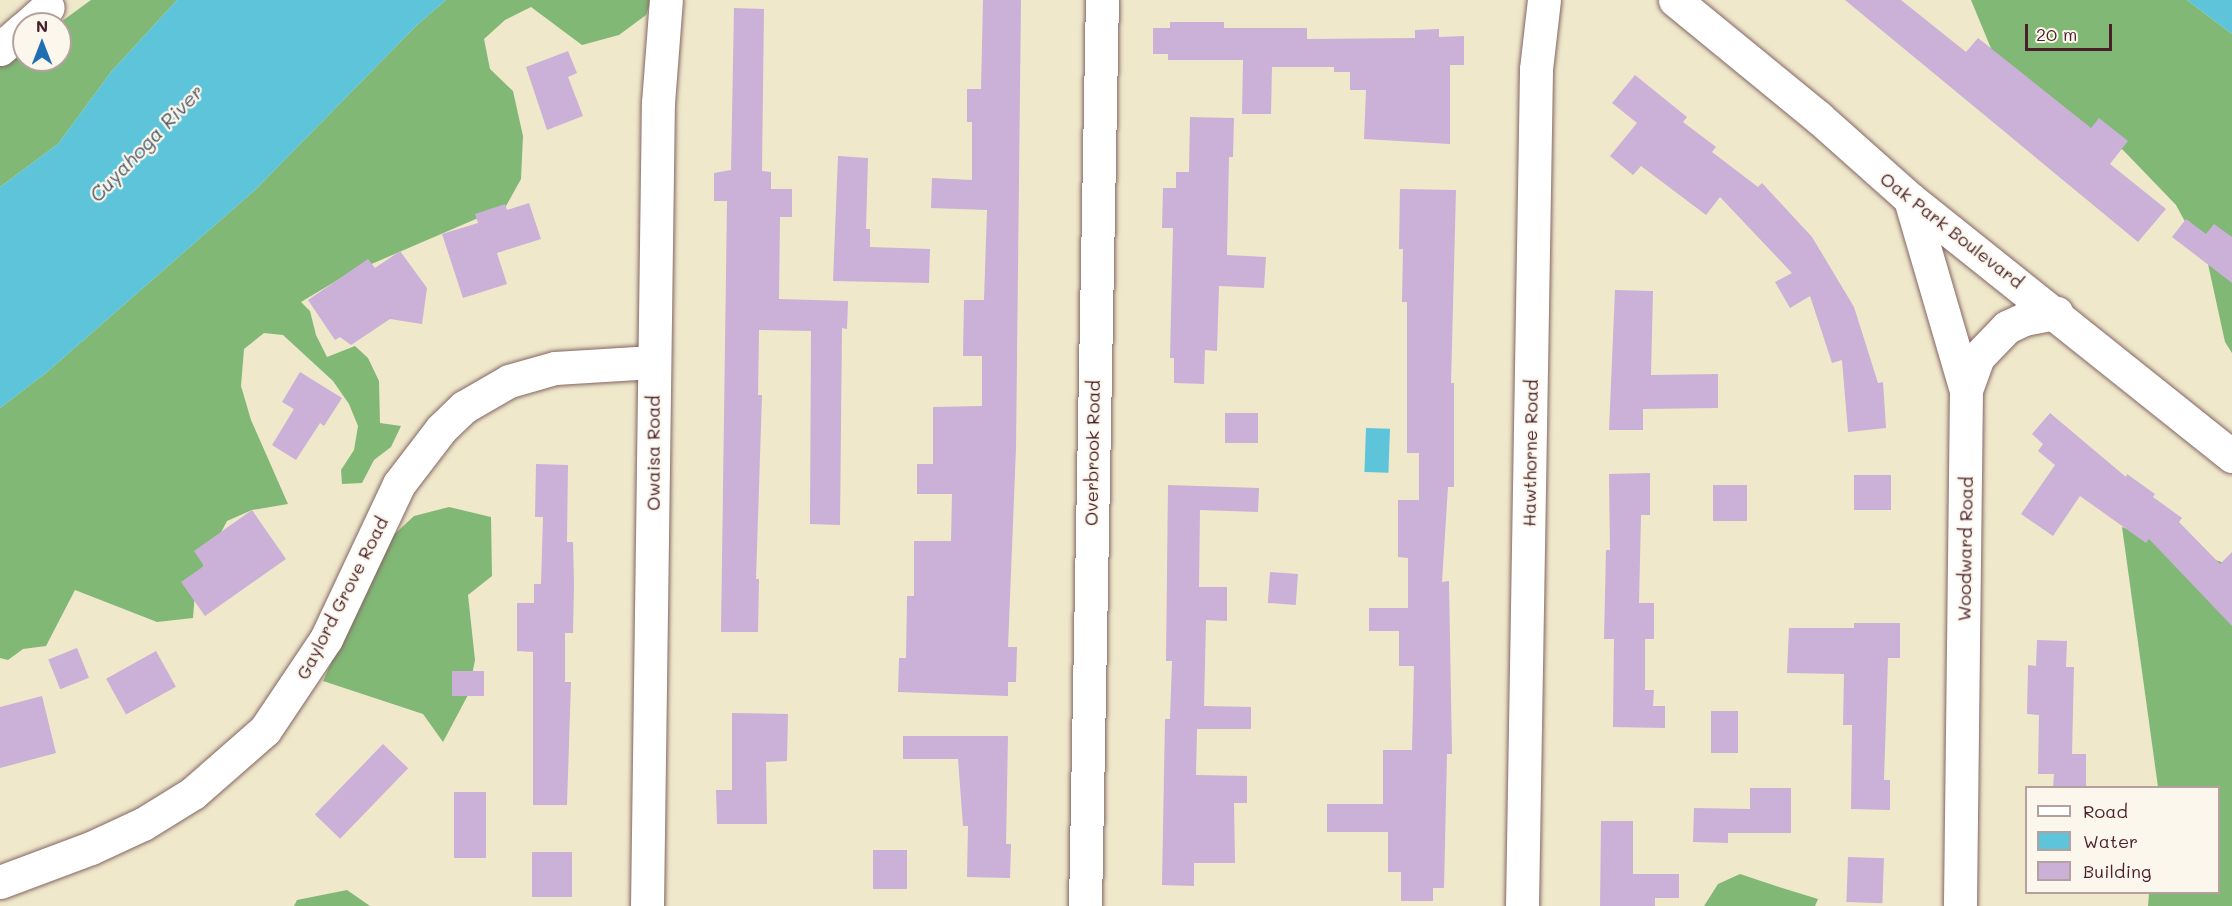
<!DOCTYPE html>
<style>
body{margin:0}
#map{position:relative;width:2232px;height:906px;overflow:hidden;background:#efe8cb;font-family:Mali,sans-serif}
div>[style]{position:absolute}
.forest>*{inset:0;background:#81b876}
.water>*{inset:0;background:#5dc4da;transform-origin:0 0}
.building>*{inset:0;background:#cbb0d8;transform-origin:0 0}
.roads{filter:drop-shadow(0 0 2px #846563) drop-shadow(0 0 2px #846563)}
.minor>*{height:33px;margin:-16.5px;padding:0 16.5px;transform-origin:16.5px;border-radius:16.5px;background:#fff}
span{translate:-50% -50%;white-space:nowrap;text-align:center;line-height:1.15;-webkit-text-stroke:4.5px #fbf7ec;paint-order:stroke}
.street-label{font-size:18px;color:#4a1f2b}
.water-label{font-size:20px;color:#515968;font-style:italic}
.legend{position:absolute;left:2025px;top:786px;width:195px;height:108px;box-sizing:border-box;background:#fbf7ec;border:2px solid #b4a19f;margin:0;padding:8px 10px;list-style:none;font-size:18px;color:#4a1f2b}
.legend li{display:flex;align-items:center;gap:12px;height:30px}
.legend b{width:30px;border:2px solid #b4a19f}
.north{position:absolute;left:12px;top:12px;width:60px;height:60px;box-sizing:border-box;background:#fbf7ec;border:2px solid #b4a19f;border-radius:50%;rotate:0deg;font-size:16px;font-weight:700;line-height:24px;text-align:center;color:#4a1f2b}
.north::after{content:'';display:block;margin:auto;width:21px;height:27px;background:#1f6fb2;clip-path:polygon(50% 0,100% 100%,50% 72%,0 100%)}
.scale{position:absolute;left:2025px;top:24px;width:87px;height:27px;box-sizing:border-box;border:3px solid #4a1f2b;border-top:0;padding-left:8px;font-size:18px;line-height:21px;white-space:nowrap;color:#4a1f2b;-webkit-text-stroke:4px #fbf7ec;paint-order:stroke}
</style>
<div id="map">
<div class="forest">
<div style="clip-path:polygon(91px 0,177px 0,111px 72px,58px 144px,0 187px,0 65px,24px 48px,24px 60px,60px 60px,58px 24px)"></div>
<div style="clip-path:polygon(446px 0,651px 0,646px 15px,619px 35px,582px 45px,531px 7px,505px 20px,484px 39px,490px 69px,513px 91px,523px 136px,521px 179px,506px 206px,346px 275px,301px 302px,310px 311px,316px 335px,327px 357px,355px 346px,368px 358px,379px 381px,380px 423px,401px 426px,391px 447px,374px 460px,362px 483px,342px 484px,341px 470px,354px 450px,358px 426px,349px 404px,333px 381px,283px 335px,264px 333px,244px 349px,241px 386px,251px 420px,288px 504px,252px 510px,227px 521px,196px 580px,193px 618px,157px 622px,75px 590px,46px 646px,23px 649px,8px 660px,0 658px,0 408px,46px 373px,255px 190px,416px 26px)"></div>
<div style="clip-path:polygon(1971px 0,2187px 0,2232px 34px,2232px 353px,2225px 342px,2208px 264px,2176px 205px,2123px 150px,2070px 126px,2007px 87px)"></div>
<div style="clip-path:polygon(449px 507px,491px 517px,492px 576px,468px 595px,475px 660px,468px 695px,443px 742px,423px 714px,323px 681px,384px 544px,414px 516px)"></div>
<div style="clip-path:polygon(2122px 527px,2224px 563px,2232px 578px,2232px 906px,2148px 906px,2149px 893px,2218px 892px,2218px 788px,2158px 787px)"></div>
<div style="clip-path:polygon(1740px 874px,1779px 887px,1818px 899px,1815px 906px,1704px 906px,1718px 884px)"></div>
<div style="clip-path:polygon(347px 890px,370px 906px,294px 906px,297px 900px)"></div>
</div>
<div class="water">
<div style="clip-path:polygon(177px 0,446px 0,416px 26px,255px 190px,46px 373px,0 408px,0 187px,58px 144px,111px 72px)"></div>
<div style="clip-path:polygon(2187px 0,2232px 0,2232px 34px)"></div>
<div style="left:1366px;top:428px;width:24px;height:44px;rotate:2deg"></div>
</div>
<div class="building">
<div style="clip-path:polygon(983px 0,1021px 0,1016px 448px,1008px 647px,1017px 647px,1016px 682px,1008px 682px,1008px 696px,898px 692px,899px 658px,906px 658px,907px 596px,914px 596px,914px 541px,951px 541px,952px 494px,917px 494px,917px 464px,933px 464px,933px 407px,982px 406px,982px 356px,963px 356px,964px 300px,984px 300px,987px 210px,931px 208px,932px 178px,972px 180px,972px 122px,967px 122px,967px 89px,981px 89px)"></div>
<div style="clip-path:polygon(1845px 0,1901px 0,1966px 52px,1978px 38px,2091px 128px,2099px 118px,2128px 141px,2110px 164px,2166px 209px,2138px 242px)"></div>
<div style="clip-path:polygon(734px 8px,764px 9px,762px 171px,771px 172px,771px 189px,792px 189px,792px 217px,780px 217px,779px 299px,848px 301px,847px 329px,842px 328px,840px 525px,810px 524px,811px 331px,759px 330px,758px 395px,762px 395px,756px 579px,759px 579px,758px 632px,721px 632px,727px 201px,714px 201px,714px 173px,731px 170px)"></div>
<div style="clip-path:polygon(1170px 22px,1224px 22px,1224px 28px,1307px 28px,1307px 39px,1415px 38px,1415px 30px,1439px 29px,1439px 37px,1464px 36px,1464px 65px,1450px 65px,1450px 144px,1364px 139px,1366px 90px,1350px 90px,1350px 72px,1334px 72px,1334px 67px,1272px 67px,1271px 114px,1242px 114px,1243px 60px,1168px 60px,1168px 54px,1153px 54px,1153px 28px,1170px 28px)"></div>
<div style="clip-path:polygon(568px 51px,577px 73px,568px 77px,583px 116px,547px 130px,526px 67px)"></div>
<div style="clip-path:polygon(1635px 75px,1687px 117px,1683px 122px,1716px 147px,1712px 152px,1758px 187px,1762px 183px,1812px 237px,1854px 307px,1878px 383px,1883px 382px,1886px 428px,1848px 432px,1842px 360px,1832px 363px,1810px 296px,1790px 308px,1775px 282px,1792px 273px,1720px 197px,1706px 215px,1641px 166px,1633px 175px,1610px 156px,1637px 123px,1612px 103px)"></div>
<div style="clip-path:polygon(1190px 117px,1234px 118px,1233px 157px,1229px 157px,1227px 255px,1266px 257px,1264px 288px,1219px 286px,1217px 351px,1205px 350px,1204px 384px,1174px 383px,1174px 358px,1170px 358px,1173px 228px,1162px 228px,1163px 188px,1176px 188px,1176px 172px,1189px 172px)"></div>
<div style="clip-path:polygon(838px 156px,868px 158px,866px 229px,870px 229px,870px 247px,930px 249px,929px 283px,833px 281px)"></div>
<div style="clip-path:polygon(1400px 189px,1456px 190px,1451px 383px,1454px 383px,1454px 487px,1448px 487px,1442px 582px,1449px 581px,1452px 754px,1447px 754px,1444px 888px,1433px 888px,1433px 901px,1401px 901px,1401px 872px,1388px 872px,1388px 832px,1327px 832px,1327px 804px,1383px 804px,1383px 750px,1412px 750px,1414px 666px,1399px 666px,1399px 631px,1369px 631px,1369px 608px,1408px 608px,1408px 558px,1398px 557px,1398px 500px,1419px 500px,1419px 453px,1407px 453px,1407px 302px,1402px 302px,1403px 249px,1399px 249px)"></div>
<div style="clip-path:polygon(529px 203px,541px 239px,497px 253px,507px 284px,463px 298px,442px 234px,478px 223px,475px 214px,505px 204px,507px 210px)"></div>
<div style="clip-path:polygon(2186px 219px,2206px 234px,2214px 224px,2232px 237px,2232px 283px,2172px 237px)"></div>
<div style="clip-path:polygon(400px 251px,427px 288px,422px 324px,390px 319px,351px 345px,340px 337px,335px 340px,308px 300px,368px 259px,375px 268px)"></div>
<div style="clip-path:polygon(1615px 290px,1653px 291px,1651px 375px,1718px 374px,1718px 408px,1643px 409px,1643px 430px,1609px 430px)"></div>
<div style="clip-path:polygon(300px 372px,342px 398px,324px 426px,320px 423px,296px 460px,272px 445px,294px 409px,282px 402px)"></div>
<div style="left:1225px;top:413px;width:33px;height:30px"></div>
<div style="clip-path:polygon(2050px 413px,2126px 477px,2127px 474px,2155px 494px,2153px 497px,2182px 518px,2179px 522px,2220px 564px,2232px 552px,2232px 626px,2149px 539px,2146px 543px,2080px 496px,2053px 536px,2021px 514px,2055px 465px,2038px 451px,2043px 444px,2032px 434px)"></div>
<div style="clip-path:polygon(536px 464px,568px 465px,567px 542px,573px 542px,574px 584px,573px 633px,565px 633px,565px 682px,571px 682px,567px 805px,533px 805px,533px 652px,517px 651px,517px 603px,534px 603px,534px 584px,541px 584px,543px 517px,535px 517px)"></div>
<div style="clip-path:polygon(1650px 473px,1650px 515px,1641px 515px,1639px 603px,1654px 603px,1654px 639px,1645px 639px,1645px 690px,1654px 690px,1653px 706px,1665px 706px,1665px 728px,1613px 727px,1614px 639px,1604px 639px,1606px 550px,1610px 550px,1609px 474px)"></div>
<div style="left:1891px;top:475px;width:35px;height:37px;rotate:90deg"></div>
<div style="clip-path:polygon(1168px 485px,1259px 488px,1258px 512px,1200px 510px,1199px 587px,1227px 587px,1227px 621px,1206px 620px,1204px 706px,1251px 707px,1251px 729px,1197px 729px,1196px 775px,1247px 776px,1247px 803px,1234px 803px,1235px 863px,1194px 863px,1194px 886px,1162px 885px,1165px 719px,1170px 719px,1172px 661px,1166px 661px)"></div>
<div style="left:1713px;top:485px;width:34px;height:36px"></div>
<div style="clip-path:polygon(252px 510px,286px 559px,205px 616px,181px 582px,204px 566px,194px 551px)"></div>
<div style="left:1270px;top:572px;width:28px;height:31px;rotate:4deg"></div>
<div style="clip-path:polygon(1854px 623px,1900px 623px,1900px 658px,1888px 658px,1884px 780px,1890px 780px,1890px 810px,1851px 809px,1852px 725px,1843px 725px,1844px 674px,1787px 673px,1789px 628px,1854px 628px)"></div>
<div style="clip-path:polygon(2037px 640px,2067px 641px,2066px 667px,2074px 667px,2072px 754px,2086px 754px,2086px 788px,2053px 788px,2054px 774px,2038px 774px,2039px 715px,2027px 714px,2028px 665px,2036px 666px)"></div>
<div style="left:77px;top:648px;width:32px;height:31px;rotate:68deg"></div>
<div style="left:156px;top:651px;width:41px;height:57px;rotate:61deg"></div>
<div style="left:452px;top:671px;width:32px;height:25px"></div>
<div style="clip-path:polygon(42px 696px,56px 753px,0 768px,0 707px)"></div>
<div style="left:1711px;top:711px;width:27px;height:42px"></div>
<div style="clip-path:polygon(732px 713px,788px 714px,787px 761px,766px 762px,767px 824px,717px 824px,716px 790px,732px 790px)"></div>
<div style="clip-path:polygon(903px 736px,1008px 736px,1006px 844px,1011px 844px,1010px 878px,967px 877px,968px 826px,963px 826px,958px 759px,903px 759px)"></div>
<div style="left:383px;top:744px;width:35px;height:98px;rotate:44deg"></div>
<div style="clip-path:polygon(1750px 788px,1791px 788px,1791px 833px,1728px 833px,1728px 843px,1693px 842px,1694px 808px,1750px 809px)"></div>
<div style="left:486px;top:792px;width:66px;height:32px;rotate:90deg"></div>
<div style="clip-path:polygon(1601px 821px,1633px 821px,1633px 874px,1679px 874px,1679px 898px,1655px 898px,1655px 906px,1600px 906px)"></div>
<div style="left:873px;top:850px;width:34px;height:39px"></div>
<div style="left:572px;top:852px;width:45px;height:40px;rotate:90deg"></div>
<div style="left:1848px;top:857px;width:36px;height:45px;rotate:2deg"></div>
</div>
<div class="roads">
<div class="minor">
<div style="left:1675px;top:0;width:185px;rotate:39.3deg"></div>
<div style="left:1818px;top:117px;width:123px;rotate:41.7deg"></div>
<div style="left:1910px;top:199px;width:412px;rotate:38.6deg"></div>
<div style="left:29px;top:24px;width:25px;rotate:-42deg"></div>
<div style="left:0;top:49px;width:32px;rotate:-41deg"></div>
<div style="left:1910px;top:199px;width:199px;rotate:73.7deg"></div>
<div style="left:1966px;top:390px;width:516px;rotate:90.67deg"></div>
<div style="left:1966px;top:390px;width:35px;rotate:-70deg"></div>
<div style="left:1978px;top:357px;width:42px;rotate:-46deg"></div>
<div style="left:2007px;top:327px;width:19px;rotate:-25deg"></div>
<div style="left:2024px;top:319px;width:33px;rotate:-11deg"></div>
<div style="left:0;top:882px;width:97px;rotate:-20.5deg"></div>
<div style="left:91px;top:848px;width:57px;rotate:-24.8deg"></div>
<div style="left:143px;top:824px;width:59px;rotate:-31.8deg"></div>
<div style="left:193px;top:793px;width:96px;rotate:-41.2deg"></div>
<div style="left:265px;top:730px;width:110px;rotate:-56.2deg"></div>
<div style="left:326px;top:639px;width:171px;rotate:-64.8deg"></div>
<div style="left:399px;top:484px;width:69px;rotate:-52.6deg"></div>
<div style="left:441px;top:429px;width:32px;rotate:-44deg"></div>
<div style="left:464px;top:407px;width:52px;rotate:-30deg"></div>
<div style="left:509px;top:381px;width:48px;rotate:-15.8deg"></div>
<div style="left:555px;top:368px;width:98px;rotate:-3.5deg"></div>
<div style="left:647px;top:906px;width:803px;rotate:-89.22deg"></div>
<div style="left:658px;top:103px;width:103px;rotate:-85.6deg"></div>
<div style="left:1085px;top:906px;width:906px;rotate:-88.93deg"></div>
<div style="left:1522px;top:906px;width:837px;rotate:-89.04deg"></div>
<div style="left:1536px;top:69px;width:69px;rotate:-83.4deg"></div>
</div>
</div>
<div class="street-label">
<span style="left:1952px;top:230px;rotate:38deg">Oak Park Boulevard</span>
<span style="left:653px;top:453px;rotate:-90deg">Owaisa Road</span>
<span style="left:1092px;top:453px;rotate:-89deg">Overbrook Road</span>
<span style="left:1530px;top:453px;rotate:-89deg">Hawthorne Road</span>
<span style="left:1965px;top:549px;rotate:-89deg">Woodward Road</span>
<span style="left:342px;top:598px;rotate:-63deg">Gaylord Grove Road</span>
</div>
<div class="water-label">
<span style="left:146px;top:143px;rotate:-46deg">Cuyahoga River</span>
</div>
<ul class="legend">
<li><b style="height:8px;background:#fff"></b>Road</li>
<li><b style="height:16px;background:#5dc4da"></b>Water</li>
<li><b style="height:16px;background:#cbb0d8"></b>Building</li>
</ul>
<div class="north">N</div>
<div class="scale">20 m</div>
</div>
